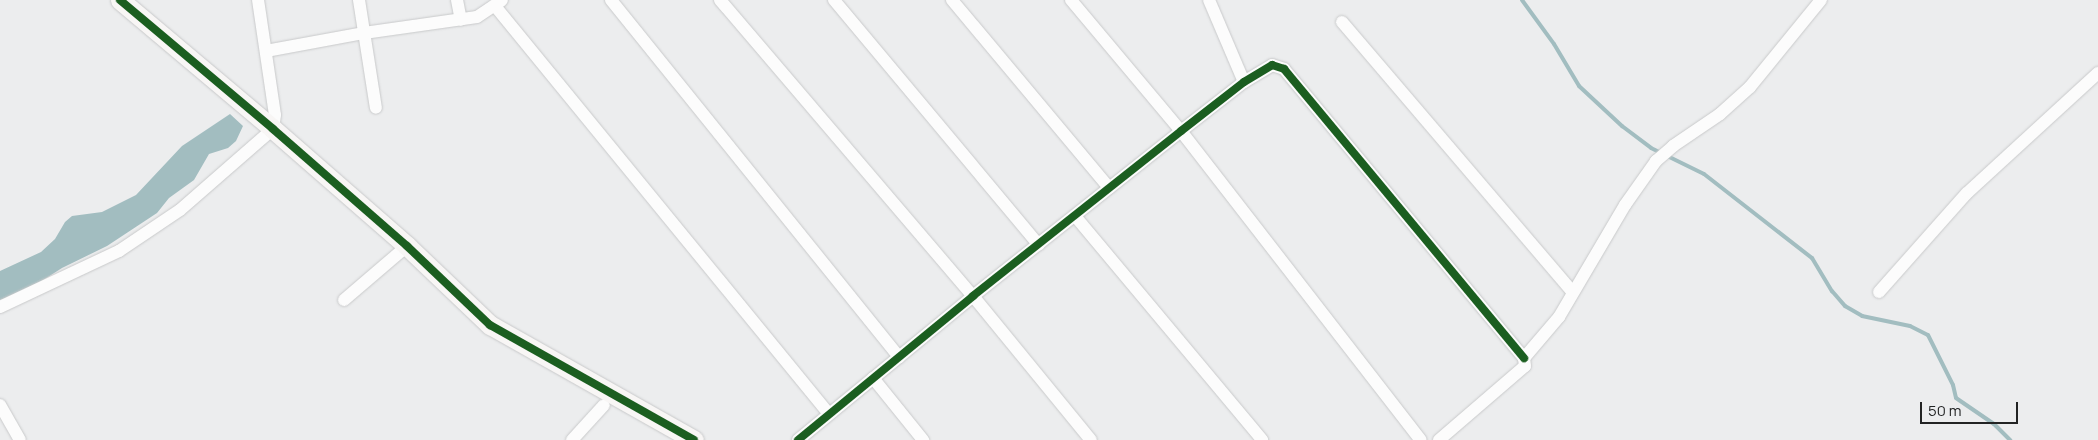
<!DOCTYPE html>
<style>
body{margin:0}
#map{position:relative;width:2098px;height:440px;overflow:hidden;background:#ecedee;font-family:Manrope,sans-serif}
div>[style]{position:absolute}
.water>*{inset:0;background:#a2bdc0}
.stream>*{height:4px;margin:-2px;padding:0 2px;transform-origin:2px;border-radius:2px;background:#a2bdc0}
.roads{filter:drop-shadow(0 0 1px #c8c9ca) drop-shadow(0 0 1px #c8c9ca)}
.street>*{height:12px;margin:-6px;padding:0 6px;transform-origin:6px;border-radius:6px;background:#fcfcfc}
.secondary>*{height:19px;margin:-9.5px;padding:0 9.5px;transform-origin:9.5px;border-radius:9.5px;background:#f8f6f5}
.cycleway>*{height:8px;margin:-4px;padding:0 4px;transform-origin:4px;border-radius:4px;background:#1b5e20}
span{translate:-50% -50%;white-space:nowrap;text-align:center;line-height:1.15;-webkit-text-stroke:5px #ebedef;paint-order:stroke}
.scale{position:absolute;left:1920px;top:402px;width:98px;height:22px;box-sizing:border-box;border:2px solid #222323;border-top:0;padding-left:6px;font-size:15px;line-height:18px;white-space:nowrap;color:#222323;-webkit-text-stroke:4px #ebedef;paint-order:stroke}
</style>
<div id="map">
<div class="water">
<div style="clip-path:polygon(230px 114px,243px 126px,236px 141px,228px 148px,209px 154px,194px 180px,169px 198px,157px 213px,107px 246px,62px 268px,20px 295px,0 300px,0 271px,41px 252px,55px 239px,65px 222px,72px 216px,102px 212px,136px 195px,182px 146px)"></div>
</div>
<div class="stream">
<div style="left:1522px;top:0;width:54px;rotate:54deg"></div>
<div style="left:1554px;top:44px;width:49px;rotate:59.2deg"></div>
<div style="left:1579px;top:86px;width:59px;rotate:42.9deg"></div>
<div style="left:1622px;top:126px;width:36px;rotate:37deg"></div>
<div style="left:1651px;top:148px;width:59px;rotate:26.1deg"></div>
<div style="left:1704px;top:174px;width:137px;rotate:37.9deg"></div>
<div style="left:1812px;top:258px;width:39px;rotate:59deg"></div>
<div style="left:1832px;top:291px;width:20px;rotate:49deg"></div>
<div style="left:1845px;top:306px;width:20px;rotate:30deg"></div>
<div style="left:1862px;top:316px;width:49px;rotate:11.8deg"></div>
<div style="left:1910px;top:326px;width:20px;rotate:27deg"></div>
<div style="left:1928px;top:335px;width:56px;rotate:63.4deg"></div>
<div style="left:1953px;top:385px;width:13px;rotate:77deg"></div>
<div style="left:1956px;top:398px;width:46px;rotate:34.4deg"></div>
<div style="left:1994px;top:424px;width:23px;rotate:45deg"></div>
</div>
<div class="roads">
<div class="street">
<div style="left:359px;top:0;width:109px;rotate:81.1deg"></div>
<div style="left:457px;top:0;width:20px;rotate:79deg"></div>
<div style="left:611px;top:0;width:459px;rotate:51.1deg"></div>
<div style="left:720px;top:0;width:389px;rotate:49.5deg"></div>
<div style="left:973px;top:296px;width:186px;rotate:50.7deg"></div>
<div style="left:834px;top:0;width:319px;rotate:50.1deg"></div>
<div style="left:952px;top:0;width:245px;rotate:50.1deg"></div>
<div style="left:1071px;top:0;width:171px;rotate:50deg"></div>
<div style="left:1181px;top:131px;width:391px;rotate:52.2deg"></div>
<div style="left:1209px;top:0;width:89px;rotate:66.9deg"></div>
<div style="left:495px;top:6px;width:527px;rotate:50.7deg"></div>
<div style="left:1342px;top:22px;width:354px;rotate:49.5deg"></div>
<div style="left:266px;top:51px;width:100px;rotate:-10.4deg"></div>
<div style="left:364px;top:33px;width:114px;rotate:-8.1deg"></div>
<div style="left:477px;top:17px;width:30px;rotate:-34deg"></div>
<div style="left:1075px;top:216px;width:292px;rotate:50.1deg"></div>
<div style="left:1879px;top:292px;width:132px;rotate:-48.4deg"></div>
<div style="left:1967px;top:193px;width:178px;rotate:-42.5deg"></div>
<div style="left:344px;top:300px;width:83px;rotate:-40.6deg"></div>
<div style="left:0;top:307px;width:132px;rotate:-25.2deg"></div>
<div style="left:119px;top:251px;width:73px;rotate:-33.9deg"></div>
<div style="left:180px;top:210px;width:123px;rotate:-41.1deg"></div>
<div style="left:273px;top:129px;width:14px;rotate:-82deg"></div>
<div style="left:275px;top:115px;width:116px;rotate:-98.4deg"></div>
<div style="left:873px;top:378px;width:80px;rotate:51.1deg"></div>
<div style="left:0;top:405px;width:40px;rotate:60.3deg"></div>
<div style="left:572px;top:440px;width:47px;rotate:-47.6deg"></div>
<div style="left:798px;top:440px;width:227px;rotate:-39.4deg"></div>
<div style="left:973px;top:296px;width:265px;rotate:-38.4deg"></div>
<div style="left:1181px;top:131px;width:80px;rotate:-37.9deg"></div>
<div style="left:1244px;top:82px;width:33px;rotate:-31deg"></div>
<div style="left:1272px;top:65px;width:13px;rotate:18deg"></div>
<div style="left:1284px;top:69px;width:376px;rotate:50.3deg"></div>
<div style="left:1439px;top:440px;width:113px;rotate:-40.7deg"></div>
<div style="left:1525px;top:366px;width:8px;rotate:-97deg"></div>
<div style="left:1524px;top:358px;width:54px;rotate:-49.5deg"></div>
<div style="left:1559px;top:317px;width:130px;rotate:-59.5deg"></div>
<div style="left:1625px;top:205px;width:54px;rotate:-54.8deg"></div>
<div style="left:1656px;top:161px;width:23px;rotate:-41deg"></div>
<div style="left:1673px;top:146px;width:57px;rotate:-34.2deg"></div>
<div style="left:1720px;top:114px;width:40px;rotate:-42deg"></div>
<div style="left:1750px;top:87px;width:112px;rotate:-50.8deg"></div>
</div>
<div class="secondary">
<div style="left:120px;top:0;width:200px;rotate:40.1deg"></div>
<div style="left:273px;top:129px;width:178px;rotate:41.1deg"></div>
<div style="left:407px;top:246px;width:115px;rotate:43.6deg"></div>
<div style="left:490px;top:325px;width:234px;rotate:29.4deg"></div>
</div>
</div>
<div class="cycleway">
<div style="left:120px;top:0;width:200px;rotate:40.1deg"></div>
<div style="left:273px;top:129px;width:178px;rotate:41.1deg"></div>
<div style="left:407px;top:246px;width:115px;rotate:43.6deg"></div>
<div style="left:490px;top:325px;width:234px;rotate:29.4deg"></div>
<div style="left:798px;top:440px;width:227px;rotate:-39.4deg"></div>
<div style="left:973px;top:296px;width:265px;rotate:-38.4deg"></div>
<div style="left:1181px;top:131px;width:80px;rotate:-37.9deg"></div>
<div style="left:1244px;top:82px;width:33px;rotate:-31deg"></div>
<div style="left:1272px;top:65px;width:13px;rotate:18deg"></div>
<div style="left:1284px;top:69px;width:376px;rotate:50.3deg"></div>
</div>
<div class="scale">50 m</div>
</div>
